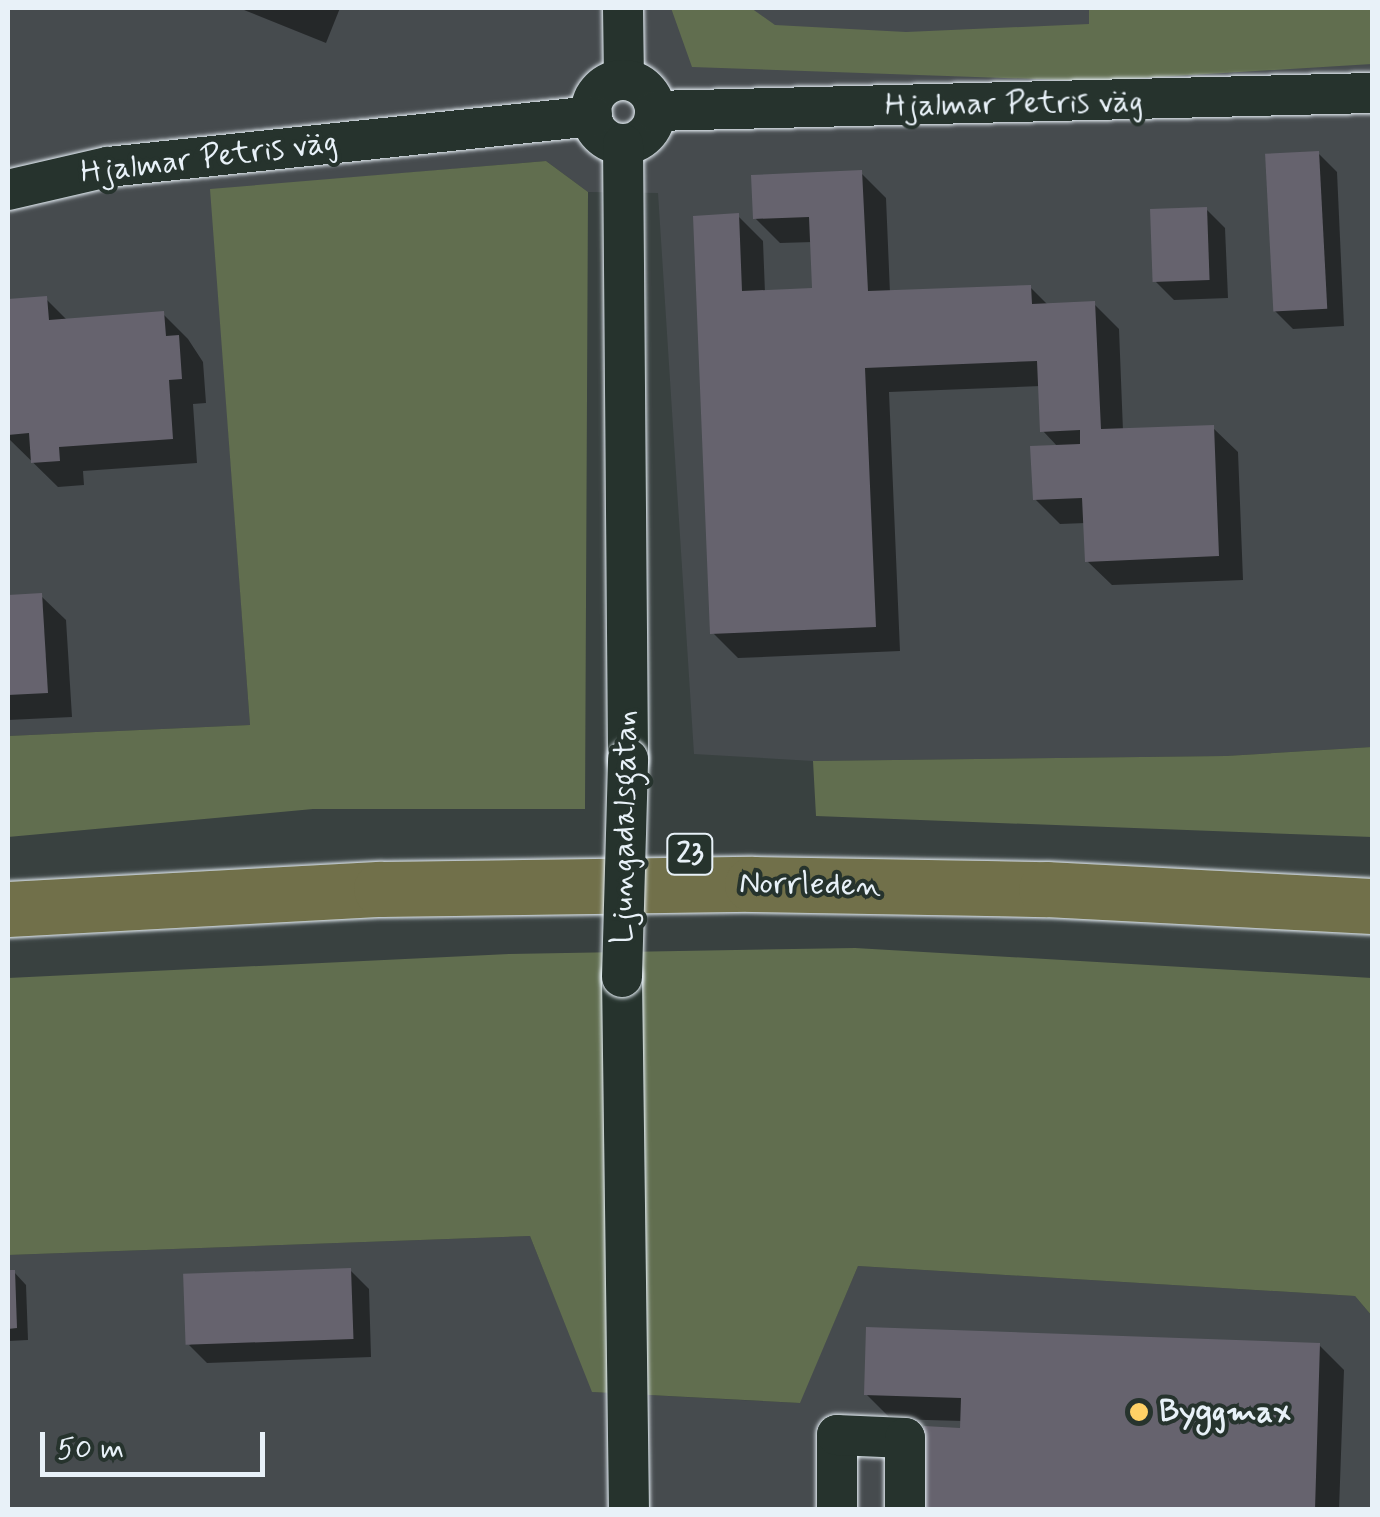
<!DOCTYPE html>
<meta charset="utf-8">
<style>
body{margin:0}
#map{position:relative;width:1380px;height:1517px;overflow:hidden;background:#394140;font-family:Mynerve,sans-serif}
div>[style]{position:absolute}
.built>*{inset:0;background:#464b4e}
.green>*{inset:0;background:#616e4f}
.shadow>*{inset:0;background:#0007}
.building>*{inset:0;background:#66636e;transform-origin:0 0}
.roads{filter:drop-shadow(0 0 2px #e8f1f8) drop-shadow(0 0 2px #e8f1f8)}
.minor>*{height:40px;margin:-20px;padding:0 20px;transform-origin:20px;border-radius:20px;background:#26332d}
.minor>.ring{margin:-20px;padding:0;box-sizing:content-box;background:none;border:40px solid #26332d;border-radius:50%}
.highway>*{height:55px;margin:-27.5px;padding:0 27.5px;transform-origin:27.5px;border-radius:27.5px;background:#71704a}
.bridges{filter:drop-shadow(0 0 2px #e8f1f8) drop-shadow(0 0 2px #e8f1f8)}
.minor-bridge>*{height:40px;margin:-20px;padding:0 20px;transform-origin:20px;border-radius:20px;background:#26332d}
.dots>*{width:28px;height:28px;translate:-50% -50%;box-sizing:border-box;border:5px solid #26332d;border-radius:50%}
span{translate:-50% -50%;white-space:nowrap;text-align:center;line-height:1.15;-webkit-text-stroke:8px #26332d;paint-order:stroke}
.shield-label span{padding:2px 8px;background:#26332d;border:2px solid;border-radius:8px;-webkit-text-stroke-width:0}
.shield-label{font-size:30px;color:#e8f1f8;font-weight:700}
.street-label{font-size:32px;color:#e8f1f8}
.poi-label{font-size:32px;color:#e8f1f8;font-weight:700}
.left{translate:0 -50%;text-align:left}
.frame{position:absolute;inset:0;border:10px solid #e8f1f8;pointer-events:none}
.scale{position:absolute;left:40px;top:1432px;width:225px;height:45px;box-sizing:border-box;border:5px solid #e8f1f8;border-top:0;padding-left:12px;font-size:30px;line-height:35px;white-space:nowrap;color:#e8f1f8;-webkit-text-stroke:8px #26332d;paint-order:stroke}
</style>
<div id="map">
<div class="built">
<div style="clip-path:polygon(8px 8px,1372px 8px,1372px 747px,1226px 756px,813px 761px,694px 754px,658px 193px,588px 192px,546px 161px,211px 190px,250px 725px,8px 736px)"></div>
<div style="clip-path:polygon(530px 1236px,593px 1392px,799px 1403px,858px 1266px,1355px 1296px,1372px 1316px,1372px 1509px,8px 1509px,8px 1255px)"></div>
</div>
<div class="green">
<div style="clip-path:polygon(671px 8px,751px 8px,775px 25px,906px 32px,1089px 24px,1089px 8px,1372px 8px,1372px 64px,1093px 81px,692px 67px)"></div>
<div style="clip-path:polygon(546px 161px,588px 192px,585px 809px,313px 809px,8px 837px,8px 736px,250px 725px,210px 189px)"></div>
<div style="clip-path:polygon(1372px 747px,1372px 837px,816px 816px,813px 761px,1226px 756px)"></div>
<div style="clip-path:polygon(855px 948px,1372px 978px,1372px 1316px,1355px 1296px,858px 1266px,800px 1403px,592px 1392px,530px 1236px,8px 1255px,8px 978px,509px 954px)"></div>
</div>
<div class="shadow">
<div style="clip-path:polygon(239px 8px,340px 8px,326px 43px)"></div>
<div style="clip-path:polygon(1318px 153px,1337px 172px,1344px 326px,1293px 329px,1274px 310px)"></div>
<div style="clip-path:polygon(861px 173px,886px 198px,890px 293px,1030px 287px,1049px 306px,1094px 304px,1119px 329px,1123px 431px,1213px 428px,1238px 452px,1243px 580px,1112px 585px,1087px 561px,1086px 523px,1060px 524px,1035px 499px,1059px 448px,1043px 431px,1041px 386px,889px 392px,900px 651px,738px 658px,713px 633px,738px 216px,763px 241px,765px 293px,815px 291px,813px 242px,780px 243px,755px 218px)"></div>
<div style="clip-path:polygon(1206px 209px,1225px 228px,1228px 298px,1174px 300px,1156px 282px)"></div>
<div style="clip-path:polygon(46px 299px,68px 321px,163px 314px,188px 339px,203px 362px,206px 403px,193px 404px,197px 463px,83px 471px,84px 485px,58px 487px,8px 438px,8px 302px)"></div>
<div style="clip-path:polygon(41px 596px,66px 620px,72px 717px,8px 720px,8px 598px)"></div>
<div style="clip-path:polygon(350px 1270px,369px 1289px,371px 1357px,207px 1363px,189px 1345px)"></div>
<div style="clip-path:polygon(14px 1272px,26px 1285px,28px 1340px,8px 1341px,8px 1273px)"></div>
<div style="clip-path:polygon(1319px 1345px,1344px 1370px,1339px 1510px,923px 1510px,963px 1421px,891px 1419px,866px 1394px)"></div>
</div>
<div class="building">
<div style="left:1319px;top:151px;width:158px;height:54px;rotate:87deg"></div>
<div style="clip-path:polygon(862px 170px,868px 291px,1031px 285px,1032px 304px,1095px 301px,1101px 429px,1214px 425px,1219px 556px,1085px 562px,1082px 498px,1033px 500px,1030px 446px,1080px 444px,1080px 430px,1040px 432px,1037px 361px,865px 368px,876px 627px,710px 634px,693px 216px,739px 213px,742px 291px,812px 288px,809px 217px,753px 219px,751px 175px)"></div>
<div style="left:1207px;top:207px;width:73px;height:57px;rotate:88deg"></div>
<div style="clip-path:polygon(47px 296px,49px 320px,164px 311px,166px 336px,179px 335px,182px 379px,169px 380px,173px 439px,59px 447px,60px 461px,31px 463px,29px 433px,8px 435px,8px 299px)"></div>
<div style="clip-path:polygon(42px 593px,48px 693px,8px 695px,8px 595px)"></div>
<div style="left:351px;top:1268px;width:71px;height:168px;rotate:88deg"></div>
<div style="clip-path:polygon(8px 1270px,15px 1270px,17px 1328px,8px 1329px)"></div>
<div style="clip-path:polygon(866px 1327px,1320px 1343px,1315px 1510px,921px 1510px,924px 1426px,960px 1428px,961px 1398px,864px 1395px)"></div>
</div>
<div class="roads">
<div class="minor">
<div style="left:623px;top:8px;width:71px;rotate:89.2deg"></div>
<div class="ring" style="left:591px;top:80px;width:24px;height:24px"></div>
<div style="left:655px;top:111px;width:717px;rotate:-1.44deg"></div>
<div style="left:623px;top:144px;width:615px;rotate:89.53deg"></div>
<div style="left:8px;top:190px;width:103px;rotate:-13deg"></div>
<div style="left:108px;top:167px;width:487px;rotate:-6deg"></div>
<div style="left:622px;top:977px;width:533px;rotate:89.25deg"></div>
<div style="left:837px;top:1510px;width:75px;rotate:-90deg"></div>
<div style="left:837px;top:1435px;width:68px;rotate:2.5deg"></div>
<div style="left:905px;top:1438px;width:72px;rotate:90deg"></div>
</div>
<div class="highway">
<div style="left:8px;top:909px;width:374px;rotate:-3.1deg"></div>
<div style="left:381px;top:889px;width:371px;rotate:-0.8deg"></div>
<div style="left:752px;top:884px;width:294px;rotate:1deg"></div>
<div style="left:1046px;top:889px;width:326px;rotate:3deg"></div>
</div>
</div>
<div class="bridges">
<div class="minor-bridge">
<div style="left:622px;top:977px;width:218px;rotate:-88.4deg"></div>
</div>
</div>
<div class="dots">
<div style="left:1139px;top:1412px;background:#ffd166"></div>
</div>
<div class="shield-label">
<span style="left:690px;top:854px">23</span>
</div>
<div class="street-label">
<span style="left:1014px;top:104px;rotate:-1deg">Hjalmar Petris väg</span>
<span style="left:209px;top:158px;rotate:-7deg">Hjalmar Petris väg</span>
<span style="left:625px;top:827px;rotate:-89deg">Ljungadalsgatan</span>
<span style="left:810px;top:885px;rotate:1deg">Norrleden</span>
</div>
<div class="poi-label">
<span class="left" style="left:1159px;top:1412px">Byggmax</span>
</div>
<div class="frame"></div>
<div class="scale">50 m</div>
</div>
